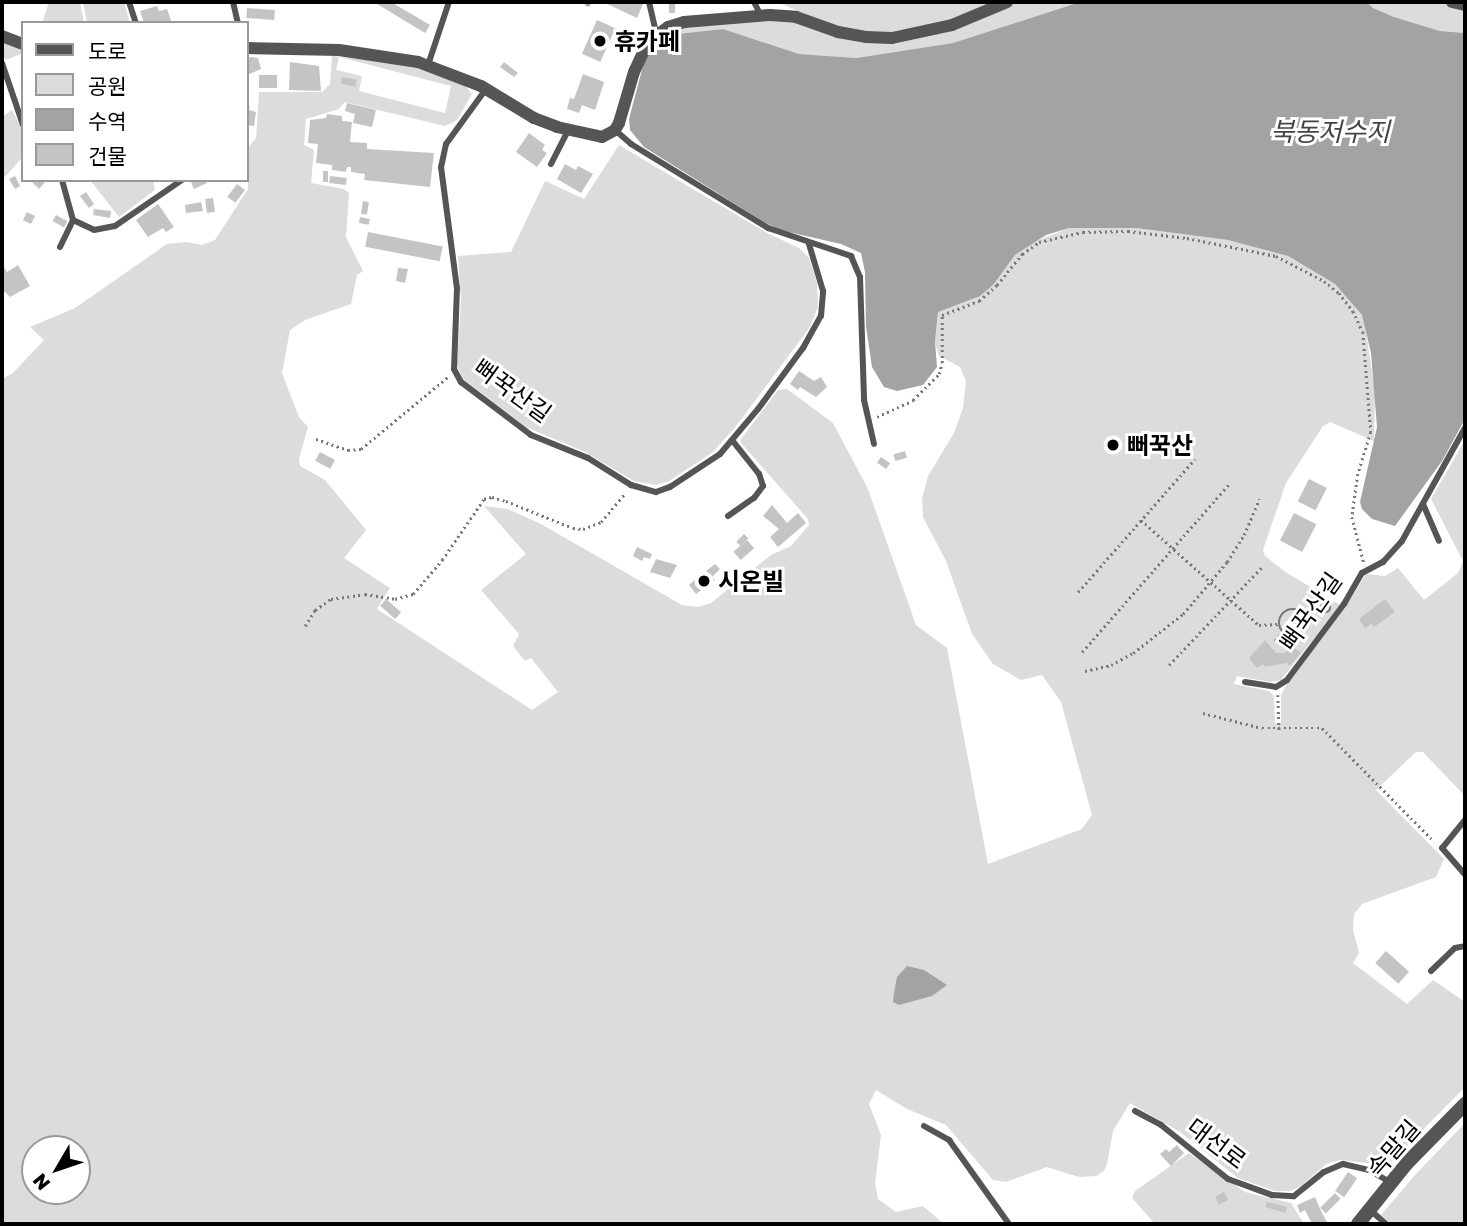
<!DOCTYPE html>
<meta charset="utf-8">
<style>
body{margin:0}
#map{position:relative;width:1467px;height:1226px;overflow:hidden;background:#fff;font-family:"Golos Text","Noto Sans KR",sans-serif}
div>[style]{position:absolute}
.green>*{inset:0;background:#dcdcdc}
.water>*{inset:0;background:#a3a3a3}
.stream>*{height:3.5px;margin:-1.75px;padding:0 1.75px;transform-origin:1.75px;border-radius:1.75px;background:#a3a3a3}
.building>*{inset:0;background:#c4c4c4;transform-origin:0 0}
.path>*{height:2.5px;margin-top:-1.25px;transform-origin:0;background:repeating-linear-gradient(90deg,#777 0 2px,transparent 0 5.5px)}
.path>.ring{margin:-1.25px;padding:0;box-sizing:content-box;background:none;border:2.5px solid #777;border-radius:50%}
.service>*{height:6px;margin:-3px;padding:0 3px;transform-origin:3px;border-radius:3px;background:#555}
.minor>*{height:12px;margin:-6px;padding:0 6px;transform-origin:6px;border-radius:6px;background:#555}
.tertiary>*{height:14px;margin:-7px;padding:0 7px;transform-origin:7px;border-radius:7px;background:#555}
.dots>*{width:19px;height:19px;translate:-50% -50%;box-sizing:border-box;border:4px solid #fff;border-radius:50%}
span{translate:-50% -50%;white-space:nowrap;text-align:center;line-height:1.15;-webkit-text-stroke:6px #fff;paint-order:stroke}
.poi-label{font-size:24px;color:#000;font-weight:700}
.left{translate:0 -50%;text-align:left}
.street-label{font-size:24px;color:#000}
.water-label{font-size:26px;color:#444;font-style:italic}
.frame{position:absolute;inset:0;border:4px solid #000;pointer-events:none}
.legend{position:absolute;left:21px;top:21px;width:228px;height:161px;box-sizing:border-box;background:#fff;border:2px solid #999;margin:0;padding:9px 12px;list-style:none;font-size:21px;color:#000}
.legend li{display:flex;align-items:center;gap:14px;height:35px}
.legend b{width:35px;border:2px solid #999}
.north{position:absolute;left:21px;top:1135px;width:70px;height:70px;box-sizing:border-box;background:#fff;border:2px solid #999;border-radius:50%;rotate:231deg;font-size:19px;font-weight:700;line-height:28px;text-align:center;color:#000}
.north::after{content:'';display:block;margin:auto;width:24px;height:32px;background:#000;clip-path:polygon(50% 0,100% 100%,50% 72%,0 100%)}
</style>
<div id="map">
<div class="green">
<div style="clip-path:polygon(49px 2px,80px 2px,84px 23px,42px 23px)"></div>
<div style="clip-path:polygon(83px 2px,124px 2px,130px 23px,87px 23px)"></div>
<div style="clip-path:polygon(776px 2px,999px 2px,948px 22px,892px 34px,865px 33px,836px 26px)"></div>
<div style="clip-path:polygon(1017px 2px,1080px 2px,953px 43px,856px 58px,799px 54px,723px 29px,668px 35px,678px 27px,760px 19px,790px 21px,866px 41px,982px 15px)"></div>
<div style="clip-path:polygon(1367px 2px,1449px 2px,1465px 6px,1465px 33px,1440px 31px,1394px 17px,1373px 8px)"></div>
<div style="clip-path:polygon(2px 42px,23px 49px,23px 53px,6px 60px,2px 55px)"></div>
<div style="clip-path:polygon(evenodd,332px 56px,409px 65px,465px 85px,472px 94px,457px 120px,445px 126px,345px 102px,339px 109px,306px 119px,304px 145px,314px 150px,311px 183px,344px 189px,349px 193px,346px 237px,363px 271px,357px 275px,351px 304px,305px 320px,290px 330px,282px 373px,299px 417px,308px 427px,299px 459px,300px 466px,325px 480px,366px 530px,344px 558px,390px 588px,377px 609px,532px 710px,558px 692px,531px 658px,525px 661px,513px 646px,519px 634px,481px 590px,526px 554px,484px 506px,508px 509px,541px 524px,682px 605px,698px 607px,711px 603px,771px 555px,791px 546px,809px 525px,808px 519px,741px 443px,741px 439px,778px 390px,787px 389px,833px 423px,868px 489px,916px 625px,947px 648px,988px 864px,1082px 829px,1092px 815px,1061px 702px,1042px 675px,1021px 680px,993px 664px,972px 634px,946px 561px,923px 517px,922px 499px,928px 476px,954px 433px,963px 408px,966px 381px,960px 367px,939px 356px,935px 343px,938px 312px,994px 284px,1015px 255px,1031px 243px,1069px 228px,1136px 228px,1228px 240px,1288px 256px,1335px 284px,1362px 315px,1366px 331px,1375px 393px,1374px 441px,1330px 422px,1323px 426px,1286px 483px,1263px 550px,1265px 556px,1284px 571px,1340px 605px,1281px 680px,1270px 682px,1237px 676px,1234px 684px,1269px 691px,1274px 696px,1275px 723px,1281px 723px,1281px 696px,1285px 687px,1345px 608px,1366px 574px,1385px 576px,1398px 568px,1424px 600px,1458px 573px,1463px 561px,1431px 499px,1465px 440px,1465px 796px,1423px 752px,1416px 752px,1376px 790px,1444px 859px,1436px 877px,1362px 904px,1354px 914px,1353px 930px,1359px 953px,1353px 963px,1407px 1004px,1433px 980px,1465px 1002px,1465px 1087px,1393px 1160px,1384px 1165px,1340px 1160px,1326px 1164px,1301px 1186px,1290px 1191px,1275px 1191px,1238px 1178px,1180px 1132px,1130px 1103px,1113px 1131px,1107px 1164px,1104px 1171px,1096px 1176px,1079px 1177px,1047px 1167px,1006px 1182px,993px 1180px,946px 1125px,907px 1109px,876px 1090px,869px 1104px,881px 1135px,875px 1183px,878px 1199px,896px 1212px,923px 1206px,944px 1224px,2px 1224px,2px 379px,13px 373px,44px 340px,30px 327px,75px 308px,167px 244px,187px 242px,202px 245px,215px 240px,248px 189px,247px 149px,256px 138px,259px 92px,322px 92px,330px 84px,332px 56px,339px 57px,451px 86px,445px 113px,359px 91px,362px 76px,336px 70px,339px 57px,332px 56px,35px 1149px,77px 1149px,77px 1191px,35px 1191px,35px 1149px)"></div>
<div style="clip-path:polygon(12px 110px,23px 131px,23px 157px,2px 180px,2px 117px)"></div>
<div style="clip-path:polygon(619px 145px,767px 233px,799px 248px,809px 258px,817px 283px,818px 307px,810px 327px,737px 425px,713px 452px,669px 481px,656px 485px,634px 481px,585px 452px,526px 427px,463px 379px,457px 365px,461px 301px,458px 256px,511px 252px,545px 181px,584px 199px)"></div>
<div style="clip-path:polygon(90px 180px,153px 180px,155px 190px,119px 217px)"></div>
<div style="clip-path:polygon(1465px 1123px,1465px 1224px,1392px 1224px,1381px 1215px,1415px 1175px)"></div>
<div style="clip-path:polygon(1189px 1153px,1245px 1192px,1291px 1203px,1304px 1224px,1155px 1224px,1132px 1198px,1135px 1191px)"></div>
</div>
<div class="water">
<div style="clip-path:polygon(1080px 2px,1367px 2px,1373px 8px,1394px 17px,1440px 31px,1465px 33px,1465px 419px,1442px 461px,1395px 526px,1372px 519px,1362px 509px,1360px 502px,1377px 427px,1371px 353px,1362px 315px,1335px 284px,1288px 256px,1228px 240px,1136px 228px,1069px 228px,1046px 235px,1015px 255px,994px 284px,980px 296px,938px 312px,935px 342px,937px 367px,923px 385px,897px 391px,884px 387px,872px 367px,866px 327px,865px 272px,861px 253px,841px 244px,780px 230px,764px 222px,644px 147px,630px 130px,629px 119px,644px 62px,654px 44px,668px 35px,723px 29px,799px 54px,856px 58px,953px 43px)"></div>
<div style="clip-path:polygon(907px 966px,924px 970px,947px 985px,932px 996px,899px 1005px,893px 1002px,894px 993px,897px 977px)"></div>
</div>
<div class="stream">
<div style="left:585px;top:2px;width:4px;rotate:34deg"></div>
</div>
<div class="building">
<div style="clip-path:polygon(374px 2px,391px 2px,430px 25px,425px 33px)"></div>
<div style="clip-path:polygon(603px 2px,644px 2px,637px 18px)"></div>
<div style="left:669px;top:2px;width:6px;height:11px"></div>
<div style="clip-path:polygon(157px 6px,159px 11px,167px 9px,172px 23px,144px 23px,140px 11px)"></div>
<div style="left:247px;top:8px;width:28px;height:10px;rotate:4deg"></div>
<div style="left:597px;top:20px;width:20px;height:37px;rotate:24deg"></div>
<div style="clip-path:polygon(251px 57px,258px 58px,261px 69px,247px 75px,247px 58px)"></div>
<div style="clip-path:polygon(290px 62px,319px 66px,321px 91px,289px 90px)"></div>
<div style="clip-path:polygon(504px 62px,518px 73px,514px 77px,500px 67px)"></div>
<div style="clip-path:polygon(583px 74px,604px 82px,595px 110px,582px 105px,579px 113px,567px 109px,570px 98px,574px 99px)"></div>
<div style="left:259px;top:75px;width:18px;height:13px"></div>
<div style="left:342px;top:77px;width:15px;height:7px;rotate:11deg"></div>
<div style="clip-path:polygon(347px 103px,376px 110px,372px 127px,353px 123px,355px 114px,345px 111px)"></div>
<div style="clip-path:polygon(247px 106px,250px 106px,249px 110px,256px 112px,254px 126px,247px 125px)"></div>
<div style="clip-path:polygon(327px 114px,342px 116px,342px 121px,352px 122px,350px 142px,367px 143px,367px 149px,434px 153px,430px 187px,364px 180px,365px 174px,351px 172px,351px 167px,347px 167px,346px 172px,332px 170px,332px 165px,316px 163px,318px 144px,308px 143px,310px 120px,326px 118px)"></div>
<div style="clip-path:polygon(529px 133px,545px 145px,542px 150px,547px 153px,537px 167px,516px 152px)"></div>
<div style="clip-path:polygon(565px 164px,576px 170px,578px 166px,593px 174px,581px 193px,557px 179px)"></div>
<div style="left:323px;top:171px;width:5px;height:11px"></div>
<div style="clip-path:polygon(15px 176px,20px 186px,15px 189px,9px 179px)"></div>
<div style="left:330px;top:176px;width:17px;height:7px;rotate:7deg"></div>
<div style="clip-path:polygon(30px 180px,47px 180px,39px 189px)"></div>
<div style="clip-path:polygon(196px 180px,205px 180px,207px 183px,194px 189px,191px 182px)"></div>
<div style="left:237px;top:184px;width:10px;height:16px;rotate:37deg"></div>
<div style="clip-path:polygon(86px 192px,94px 204px,89px 208px,80px 196px)"></div>
<div style="left:213px;top:198px;width:14px;height:8px;rotate:82deg"></div>
<div style="left:363px;top:201px;width:6px;height:13px;rotate:9deg"></div>
<div style="clip-path:polygon(201px 202px,203px 211px,186px 213px,185px 205px)"></div>
<div style="clip-path:polygon(158px 204px,174px 227px,166px 232px,163px 228px,148px 237px,136px 220px)"></div>
<div style="clip-path:polygon(94px 209px,111px 211px,110px 218px,93px 215px)"></div>
<div style="left:27px;top:212px;width:9px;height:9px;rotate:27deg"></div>
<div style="left:56px;top:215px;width:13px;height:7px;rotate:29deg"></div>
<div style="left:360px;top:217px;width:10px;height:6px;rotate:11deg"></div>
<div style="left:368px;top:232px;width:76px;height:15px;rotate:11deg"></div>
<div style="clip-path:polygon(18px 265px,30px 286px,10px 297px,2px 289px,2px 269px,4px 267px,7px 272px)"></div>
<div style="clip-path:polygon(398px 268px,408px 269px,405px 283px,396px 281px)"></div>
<div style="clip-path:polygon(799px 371px,814px 381px,821px 377px,827px 387px,816px 397px,800px 387px,798px 390px,790px 384px)"></div>
<div style="left:905px;top:451px;width:7px;height:12px;rotate:74deg"></div>
<div style="left:320px;top:452px;width:17px;height:10px;rotate:28deg"></div>
<div style="left:881px;top:457px;width:11px;height:7px;rotate:34deg"></div>
<div style="left:1309px;top:479px;width:20px;height:25px;rotate:27deg"></div>
<div style="clip-path:polygon(772px 505px,787px 523px,798px 513px,806px 523px,778px 547px,770px 537px,779px 529px,763px 516px)"></div>
<div style="left:1294px;top:513px;width:25px;height:31px;rotate:27deg"></div>
<div style="left:744px;top:534px;width:6px;height:11px;rotate:45deg"></div>
<div style="left:747px;top:540px;width:11px;height:18px;rotate:49deg"></div>
<div style="clip-path:polygon(637px 547px,652px 554px,650px 559px,644px 557px,642px 561px,633px 556px)"></div>
<div style="clip-path:polygon(656px 559px,677px 565px,670px 578px,650px 572px)"></div>
<div style="clip-path:polygon(715px 564px,720px 569px,712px 577px,715px 580px,696px 594px,689px 585px,702px 573px,704px 576px,708px 573px,706px 571px)"></div>
<div style="left:386px;top:599px;width:20px;height:9px;rotate:41deg"></div>
<div style="clip-path:polygon(1385px 599px,1395px 612px,1374px 627px,1372px 624px,1365px 628px,1359px 619px)"></div>
<div style="clip-path:polygon(1265px 640px,1276px 653px,1285px 653px,1291px 645px,1301px 653px,1290px 666px,1287px 663px,1265px 667px,1263px 664px,1257px 668px,1249px 658px)"></div>
<div style="left:1386px;top:951px;width:31px;height:16px;rotate:42deg"></div>
<div style="clip-path:polygon(1177px 1145px,1184px 1153px,1171px 1166px,1160px 1154px,1166px 1149px,1169px 1152px)"></div>
<div style="left:1348px;top:1172px;width:11px;height:23px;rotate:34deg"></div>
<div style="left:1224px;top:1192px;width:9px;height:10px;rotate:63deg"></div>
<div style="left:1335px;top:1193px;width:8px;height:21px;rotate:45deg"></div>
<div style="clip-path:polygon(1315px 1197px,1321px 1211px,1328px 1224px,1312px 1224px,1305px 1210px,1300px 1213px,1297px 1205px)"></div>
<div style="clip-path:polygon(1267px 1202px,1287px 1207px,1285px 1213px,1265px 1207px)"></div>
</div>
<div class="path">
<div style="left:877px;top:417px;width:40px;rotate:-25deg"></div>
<div style="left:913px;top:400px;width:37px;rotate:-45deg"></div>
<div style="left:939px;top:374px;width:11px;rotate:-75deg"></div>
<div style="left:942px;top:363px;width:48px;rotate:-90deg"></div>
<div style="left:942px;top:315px;width:40px;rotate:-21deg"></div>
<div style="left:979px;top:301px;width:24px;rotate:-42deg"></div>
<div style="left:997px;top:285px;width:40px;rotate:-51deg"></div>
<div style="left:1022px;top:254px;width:21px;rotate:-35deg"></div>
<div style="left:1039px;top:242px;width:45px;rotate:-12.8deg"></div>
<div style="left:1083px;top:232px;width:45px;rotate:-1.3deg"></div>
<div style="left:1128px;top:231px;width:59px;rotate:6.8deg"></div>
<div style="left:1187px;top:238px;width:91px;rotate:11.4deg"></div>
<div style="left:1276px;top:256px;width:54px;rotate:27.5deg"></div>
<div style="left:1324px;top:281px;width:19px;rotate:39deg"></div>
<div style="left:1339px;top:293px;width:23px;rotate:52deg"></div>
<div style="left:1353px;top:311px;width:23px;rotate:65deg"></div>
<div style="left:1363px;top:332px;width:100px;rotate:85.4deg"></div>
<div style="left:1371px;top:432px;width:44px;rotate:107.2deg"></div>
<div style="left:1358px;top:474px;width:43px;rotate:97.9deg"></div>
<div style="left:1352px;top:517px;width:48px;rotate:75.4deg"></div>
<div style="left:316px;top:439px;width:34px;rotate:19deg"></div>
<div style="left:348px;top:450px;width:13px;rotate:-4deg"></div>
<div style="left:361px;top:449px;width:114px;rotate:-39.7deg"></div>
<div style="left:1141px;top:520px;width:158px;rotate:41.7deg"></div>
<div style="left:1259px;top:625px;width:20px;rotate:-3deg"></div>
<div style="left:1078px;top:592px;width:177px;rotate:-48.7deg"></div>
<div class="ring" style="left:1321px;top:603px;width:7.5px;height:7.5px"></div>
<div class="ring" style="left:1279px;top:609px;width:25.5px;height:25.5px"></div>
<div style="left:1306px;top:617px;width:17px;rotate:-25deg"></div>
<div style="left:305px;top:626px;width:19px;rotate:-58deg"></div>
<div style="left:315px;top:610px;width:19px;rotate:-35deg"></div>
<div style="left:331px;top:599px;width:34px;rotate:-8deg"></div>
<div style="left:365px;top:594px;width:30px;rotate:9deg"></div>
<div style="left:395px;top:599px;width:19px;rotate:-16deg"></div>
<div style="left:413px;top:594px;width:45px;rotate:-49.5deg"></div>
<div style="left:442px;top:560px;width:74px;rotate:-55.5deg"></div>
<div style="left:484px;top:499px;width:8px;rotate:-14deg"></div>
<div style="left:492px;top:497px;width:15px;rotate:16deg"></div>
<div style="left:506px;top:501px;width:72px;rotate:21.9deg"></div>
<div style="left:573px;top:528px;width:10px;rotate:6deg"></div>
<div style="left:583px;top:529px;width:19px;rotate:-21deg"></div>
<div style="left:601px;top:522px;width:38px;rotate:-50deg"></div>
<div style="left:1275px;top:641px;width:11px;rotate:-52deg"></div>
<div style="left:1082px;top:652px;width:225px;rotate:-48.8deg"></div>
<div style="left:1169px;top:665px;width:134px;rotate:-46.5deg"></div>
<div style="left:1085px;top:671px;width:27px;rotate:-13deg"></div>
<div style="left:1111px;top:665px;width:25px;rotate:-29deg"></div>
<div style="left:1133px;top:653px;width:63px;rotate:-38deg"></div>
<div style="left:1183px;top:614px;width:68px;rotate:-49.8deg"></div>
<div style="left:1227px;top:562px;width:32px;rotate:-58deg"></div>
<div style="left:1244px;top:535px;width:39px;rotate:-67deg"></div>
<div style="left:1278px;top:695px;width:35px;rotate:88deg"></div>
<div style="left:1203px;top:713px;width:61px;rotate:14.3deg"></div>
<div style="left:1262px;top:728px;width:60px"></div>
<div style="left:1322px;top:728px;width:159px;rotate:45.3deg"></div>
</div>
<div class="service">
<div style="left:129px;top:2px;width:22px;rotate:72deg"></div>
<div style="left:233px;top:2px;width:22px;rotate:77deg"></div>
<div style="left:649px;top:2px;width:32px;rotate:77deg"></div>
<div style="left:754px;top:2px;width:16px;rotate:63deg"></div>
<div style="left:2px;top:63px;width:65px;rotate:71.3deg"></div>
<div style="left:428px;top:65px;width:66px;rotate:-71.6deg"></div>
<div style="left:486px;top:89px;width:68px;rotate:126deg"></div>
<div style="left:446px;top:144px;width:24px;rotate:102deg"></div>
<div style="left:441px;top:167px;width:122px;rotate:82.5deg"></div>
<div style="left:457px;top:288px;width:81px;rotate:92.1deg"></div>
<div style="left:454px;top:369px;width:15px;rotate:62deg"></div>
<div style="left:461px;top:382px;width:88px;rotate:37.1deg"></div>
<div style="left:531px;top:435px;width:61px;rotate:22deg"></div>
<div style="left:588px;top:458px;width:51px;rotate:32.1deg"></div>
<div style="left:631px;top:485px;width:26px;rotate:16deg"></div>
<div style="left:656px;top:492px;width:15px;rotate:-20deg"></div>
<div style="left:670px;top:487px;width:60px;rotate:-33.4deg"></div>
<div style="left:720px;top:454px;width:59px;rotate:-49.8deg"></div>
<div style="left:758px;top:409px;width:76px;rotate:-53.6deg"></div>
<div style="left:803px;top:348px;width:37px;rotate:-61deg"></div>
<div style="left:821px;top:316px;width:25px;rotate:-85deg"></div>
<div style="left:823px;top:291px;width:49px;rotate:-106.6deg"></div>
<div style="left:615px;top:130px;width:21px;rotate:41deg"></div>
<div style="left:631px;top:144px;width:161px;rotate:31.5deg"></div>
<div style="left:768px;top:228px;width:88px;rotate:18.6deg"></div>
<div style="left:851px;top:256px;width:23px;rotate:67deg"></div>
<div style="left:860px;top:277px;width:123px;rotate:88.1deg"></div>
<div style="left:864px;top:400px;width:45px;rotate:77.2deg"></div>
<div style="left:551px;top:164px;width:38px;rotate:-63deg"></div>
<div style="left:62px;top:180px;width:41px;rotate:74.6deg"></div>
<div style="left:73px;top:220px;width:23px;rotate:25deg"></div>
<div style="left:94px;top:230px;width:21px;rotate:-11deg"></div>
<div style="left:115px;top:226px;width:81px;rotate:-34.5deg"></div>
<div style="left:60px;top:247px;width:30px;rotate:-64deg"></div>
<div style="left:1423px;top:504px;width:40px;rotate:66.6deg"></div>
<div style="left:728px;top:516px;width:32px;rotate:-35deg"></div>
<div style="left:754px;top:498px;width:15px;rotate:-53deg"></div>
<div style="left:763px;top:486px;width:13px;rotate:-108deg"></div>
<div style="left:759px;top:474px;width:43px;rotate:-128.5deg"></div>
<div style="left:1245px;top:682px;width:31px;rotate:9deg"></div>
<div style="left:1276px;top:687px;width:13px;rotate:-32deg"></div>
<div style="left:1287px;top:680px;width:95px;rotate:-53.1deg"></div>
<div style="left:1344px;top:604px;width:36px;rotate:-60deg"></div>
<div style="left:1362px;top:573px;width:24px;rotate:-28deg"></div>
<div style="left:1383px;top:562px;width:28px;rotate:-48deg"></div>
<div style="left:1402px;top:541px;width:129px;rotate:-60.9deg"></div>
<div style="left:1465px;top:820px;width:36px;rotate:129deg"></div>
<div style="left:1442px;top:848px;width:35px;rotate:49deg"></div>
<div style="left:1431px;top:971px;width:33px;rotate:-44deg"></div>
<div style="left:1455px;top:948px;width:10px;rotate:-11deg"></div>
<div style="left:1135px;top:1111px;width:30px;rotate:28deg"></div>
<div style="left:1161px;top:1125px;width:86px;rotate:38.9deg"></div>
<div style="left:1228px;top:1179px;width:47px;rotate:20deg"></div>
<div style="left:1272px;top:1195px;width:22px;rotate:3deg"></div>
<div style="left:1294px;top:1196px;width:38px;rotate:-39deg"></div>
<div style="left:1324px;top:1172px;width:21px;rotate:-23deg"></div>
<div style="left:1343px;top:1164px;width:27px;rotate:13deg"></div>
<div style="left:1369px;top:1170px;width:24px;rotate:30deg"></div>
<div style="left:924px;top:1126px;width:29px;rotate:29deg"></div>
<div style="left:949px;top:1140px;width:103px;rotate:54.5deg"></div>
<div style="left:1370px;top:1210px;width:21px;rotate:41deg"></div>
</div>
<div class="minor">
<div style="left:1452px;top:2px;width:13px;rotate:13deg"></div>
<div style="left:2px;top:36px;width:22px;rotate:21deg"></div>
<div style="left:247px;top:48px;width:92px;rotate:1.2deg"></div>
<div style="left:339px;top:50px;width:80px;rotate:8.6deg"></div>
<div style="left:418px;top:62px;width:67px;rotate:20.9deg"></div>
<div style="left:481px;top:86px;width:62px;rotate:31.1deg"></div>
<div style="left:534px;top:118px;width:25px;rotate:21deg"></div>
<div style="left:557px;top:127px;width:46px;rotate:12.5deg"></div>
<div style="left:602px;top:137px;width:15px;rotate:-28deg"></div>
<div style="left:615px;top:130px;width:8px;rotate:-60deg"></div>
<div style="left:619px;top:123px;width:53px;rotate:-73.6deg"></div>
<div style="left:634px;top:72px;width:33px;rotate:-65deg"></div>
<div style="left:648px;top:42px;width:25px;rotate:-37deg"></div>
<div style="left:668px;top:27px;width:17px;rotate:-17deg"></div>
<div style="left:684px;top:22px;width:86px;rotate:-4.7deg"></div>
<div style="left:770px;top:15px;width:26px;rotate:4deg"></div>
<div style="left:796px;top:17px;width:45px;rotate:19.7deg"></div>
<div style="left:838px;top:32px;width:28px;rotate:10deg"></div>
<div style="left:866px;top:37px;width:26px;rotate:2deg"></div>
<div style="left:892px;top:38px;width:61px;rotate:-12.2deg"></div>
<div style="left:952px;top:25px;width:60px;rotate:-22.7deg"></div>
</div>
<div class="tertiary">
<div style="left:1358px;top:1224px;width:78px;rotate:-51.2deg"></div>
<div style="left:1407px;top:1163px;width:83px;rotate:-45.5deg"></div>
</div>
<div class="dots">
<div style="left:600px;top:41px;background:#000"></div>
<div style="left:1113px;top:445px;background:#000"></div>
<div style="left:704px;top:581px;background:#000"></div>
</div>
<div class="poi-label">
<span class="left" style="left:614px;top:41px">휴카페</span>
<span class="left" style="left:1127px;top:445px">뻐꾹산</span>
<span class="left" style="left:718px;top:581px">시온빌</span>
</div>
<div class="street-label">
<span style="left:513px;top:390px;rotate:36deg">뻐꾹산길</span>
<span style="left:1310px;top:611px;rotate:-55deg">뻐꾹산길</span>
<span style="left:1217px;top:1143px;rotate:37deg">대선로</span>
<span style="left:1393px;top:1148px;rotate:-49deg">속말길</span>
</div>
<div class="water-label">
<span style="left:1330px;top:132px">북동저수지</span>
</div>
<div class="frame"></div>
<ul class="legend">
<li><b style="height:9px;background:#555"></b>도로</li>
<li><b style="height:19px;background:#dcdcdc"></b>공원</li>
<li><b style="height:19px;background:#a3a3a3"></b>수역</li>
<li><b style="height:19px;background:#c4c4c4"></b>건물</li>
</ul>
<div class="north">N</div>
</div>
